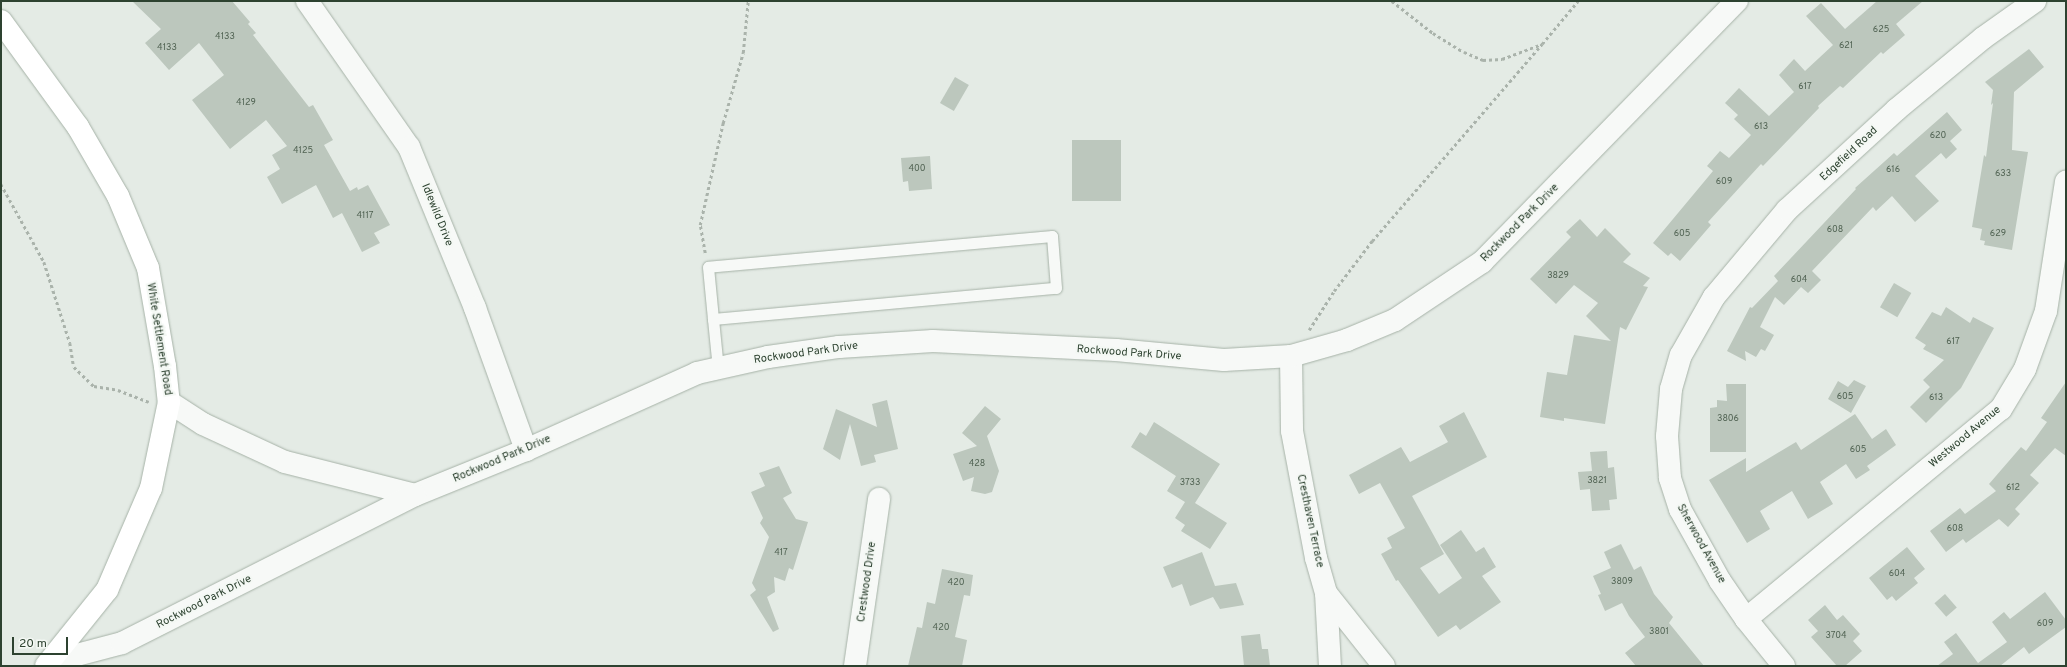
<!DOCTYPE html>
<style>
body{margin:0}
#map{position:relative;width:2067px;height:667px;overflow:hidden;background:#e4ebe5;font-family:Overpass,sans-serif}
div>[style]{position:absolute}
.building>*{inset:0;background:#bcc7bd;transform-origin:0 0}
.path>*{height:2.5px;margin-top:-1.25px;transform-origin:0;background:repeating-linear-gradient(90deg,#aab3ab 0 3px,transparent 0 6px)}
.roads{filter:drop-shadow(0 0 1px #a6b2a7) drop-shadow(0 0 1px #a6b2a7)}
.lane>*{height:11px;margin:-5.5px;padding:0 5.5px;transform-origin:5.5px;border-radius:5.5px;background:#f7f9f7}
.street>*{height:22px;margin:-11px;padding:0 11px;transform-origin:11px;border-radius:11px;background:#f7f9f7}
.secondary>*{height:22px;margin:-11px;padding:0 11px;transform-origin:11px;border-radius:11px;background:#fff}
span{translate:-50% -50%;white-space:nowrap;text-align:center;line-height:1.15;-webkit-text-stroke:4px #f4f8f4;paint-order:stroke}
.number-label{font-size:9px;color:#516353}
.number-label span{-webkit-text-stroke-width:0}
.street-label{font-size:11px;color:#2d4230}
.frame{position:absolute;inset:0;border:2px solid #2d4230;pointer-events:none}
.scale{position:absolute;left:12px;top:637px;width:56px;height:18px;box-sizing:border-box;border:2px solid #2d4230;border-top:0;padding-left:5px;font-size:12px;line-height:14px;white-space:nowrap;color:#2d4230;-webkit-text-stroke:3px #f4f8f4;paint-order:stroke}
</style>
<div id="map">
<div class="building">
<div style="clip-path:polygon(132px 1px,232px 1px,250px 22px,248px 24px,256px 33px,253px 35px,309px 107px,313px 105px,333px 140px,324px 145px,350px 191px,357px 187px,358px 190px,368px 185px,390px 225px,374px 233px,380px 243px,362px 252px,342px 213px,333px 218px,316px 185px,282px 204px,267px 177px,280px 169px,272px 155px,287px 146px,266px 120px,230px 149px,192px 100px,224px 75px,199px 43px,169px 70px,145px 43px,161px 29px)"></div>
<div style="clip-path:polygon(1877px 1px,1923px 1px,1896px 24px,1905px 35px,1883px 54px,1881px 52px,1843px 88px,1840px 86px,1818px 106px,1819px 108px,1763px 166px,1761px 164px,1708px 222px,1711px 225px,1680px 261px,1671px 253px,1668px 256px,1653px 243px,1713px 171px,1707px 166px,1720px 151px,1729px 158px,1751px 135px,1734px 119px,1738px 115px,1725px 103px,1739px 88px,1769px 116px,1794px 92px,1779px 75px,1794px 59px,1805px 71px,1833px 45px,1806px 16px,1821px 3px,1845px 29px)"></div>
<div style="clip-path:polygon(2029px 49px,2044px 67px,2014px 92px,2012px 150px,2028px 152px,2012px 250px,1984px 245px,1985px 241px,1980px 240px,1982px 229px,1972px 227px,1984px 155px,1986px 157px,1993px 103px,1991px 105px,1993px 90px,1985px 82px)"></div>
<div style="left:955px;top:77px;width:16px;height:30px;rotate:30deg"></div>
<div style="clip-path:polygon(1947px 112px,1962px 130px,1950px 141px,1957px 149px,1946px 159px,1941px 153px,1915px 176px,1939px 201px,1915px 222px,1892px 196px,1876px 211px,1873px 207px,1812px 271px,1821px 280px,1808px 293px,1801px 287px,1784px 305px,1775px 297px,1760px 327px,1774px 335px,1765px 351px,1761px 349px,1756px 357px,1745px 351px,1746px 361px,1727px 351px,1750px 307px,1752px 308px,1778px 281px,1774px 276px,1856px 189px,1855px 188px,1894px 153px,1897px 156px)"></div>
<div style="left:1072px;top:140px;width:49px;height:61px"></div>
<div style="clip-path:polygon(930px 156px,932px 189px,909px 191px,908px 181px,903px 182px,901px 158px)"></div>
<div style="clip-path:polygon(1580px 219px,1597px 237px,1605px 228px,1631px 254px,1623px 262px,1650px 278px,1643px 286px,1648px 287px,1626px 330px,1620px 327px,1605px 424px,1564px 418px,1564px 421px,1540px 417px,1547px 372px,1567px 375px,1574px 335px,1611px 341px,1586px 316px,1598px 303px,1574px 285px,1556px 304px,1530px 279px,1571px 237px,1566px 232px)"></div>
<div style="left:1894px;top:283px;width:20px;height:28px;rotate:30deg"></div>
<div style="clip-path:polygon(1946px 307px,1970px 323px,1973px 317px,1994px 328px,1961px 388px,1926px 423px,1910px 407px,1930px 387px,1923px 380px,1944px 360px,1923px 349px,1926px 345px,1915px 338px,1932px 312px,1941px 316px)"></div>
<div style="clip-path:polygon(1854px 380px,1866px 386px,1851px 413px,1828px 399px,1838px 381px,1848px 387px)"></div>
<div style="clip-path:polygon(2066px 382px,2066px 456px,2055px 448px,2030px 475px,2039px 483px,2015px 509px,2020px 514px,2008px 527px,1999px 519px,1966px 543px,1963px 539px,1946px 552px,1930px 531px,1960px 508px,1965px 514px,1996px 491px,1989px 484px,2021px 447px,2026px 451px,2047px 422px,2041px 418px)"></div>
<div style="clip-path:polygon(1726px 384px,1746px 384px,1746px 452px,1710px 452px,1710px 408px,1717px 407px,1717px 400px,1727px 401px)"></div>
<div style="clip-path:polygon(887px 400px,898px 449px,874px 455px,876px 462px,861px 466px,850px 424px,840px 460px,823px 449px,836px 409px,877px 427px,872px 404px)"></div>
<div style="clip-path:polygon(985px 406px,1001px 419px,987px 436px,999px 471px,992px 492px,985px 494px,971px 491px,974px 477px,963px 481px,953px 454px,977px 446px,962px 433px)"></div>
<div style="clip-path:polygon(1464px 412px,1487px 457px,1412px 496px,1444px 554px,1420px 568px,1439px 594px,1462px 578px,1440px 545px,1461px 530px,1476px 552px,1484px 547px,1496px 567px,1482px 576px,1501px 602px,1460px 630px,1456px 625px,1438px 637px,1398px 580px,1396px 581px,1381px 554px,1392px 548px,1387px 538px,1405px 528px,1380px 483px,1359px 494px,1349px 475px,1401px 447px,1410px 462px,1448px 442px,1439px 426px)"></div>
<div style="clip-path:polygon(1855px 414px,1872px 439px,1886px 429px,1896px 445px,1867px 466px,1870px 470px,1856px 479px,1846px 464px,1820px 482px,1833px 504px,1808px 519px,1792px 491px,1760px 511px,1770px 529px,1747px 543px,1709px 480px,1746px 458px,1746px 472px,1796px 442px,1801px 450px)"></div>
<div style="clip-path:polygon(1154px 422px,1220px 464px,1195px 503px,1227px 523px,1210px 549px,1181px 531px,1185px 525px,1175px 518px,1185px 502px,1167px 491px,1176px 476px,1131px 447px,1140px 432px,1146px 436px)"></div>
<div style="clip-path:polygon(1607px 451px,1608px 468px,1614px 467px,1617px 499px,1609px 500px,1610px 510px,1592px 511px,1590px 489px,1580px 490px,1578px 472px,1592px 471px,1590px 452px)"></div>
<div style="clip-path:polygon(779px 466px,792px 493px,783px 498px,796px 519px,808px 522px,793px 570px,789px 568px,785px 581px,774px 577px,775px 592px,767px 597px,779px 629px,773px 632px,750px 595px,756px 590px,752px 583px,769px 537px,760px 523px,763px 518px,751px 492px,765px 486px,759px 473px)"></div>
<div style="clip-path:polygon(1621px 544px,1634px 570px,1641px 566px,1654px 594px,1673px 617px,1669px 623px,1704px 666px,1636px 666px,1625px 653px,1645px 637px,1629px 616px,1622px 603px,1605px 611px,1598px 595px,1601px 594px,1593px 576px,1611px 568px,1604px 552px)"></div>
<div style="clip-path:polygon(1907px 547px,1925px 569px,1914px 578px,1918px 583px,1896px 601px,1892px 596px,1887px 600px,1869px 578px)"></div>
<div style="clip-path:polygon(1202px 552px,1215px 586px,1236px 583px,1244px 605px,1220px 609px,1213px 597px,1190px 606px,1182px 584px,1172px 588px,1163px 567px)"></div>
<div style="clip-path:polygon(942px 569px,973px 575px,970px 596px,964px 595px,955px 637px,967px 640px,962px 666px,908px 666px,917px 627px,922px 628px,927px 602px,935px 604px)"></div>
<div style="clip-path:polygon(2045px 592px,2066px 620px,2066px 627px,2029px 654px,2024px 647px,2000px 666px,1937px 666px,1953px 654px,1944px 642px,1956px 633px,1978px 663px,2007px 642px,1992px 622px,2004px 612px,2010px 619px)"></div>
<div style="left:1945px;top:594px;width:18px;height:14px;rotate:49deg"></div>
<div style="clip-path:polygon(1825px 605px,1837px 620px,1843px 615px,1860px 634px,1853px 641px,1862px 651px,1845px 666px,1837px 666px,1811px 637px,1818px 631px,1808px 620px)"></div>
<div style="clip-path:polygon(1260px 634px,1262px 649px,1268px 649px,1270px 666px,1244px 666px,1241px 636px)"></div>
</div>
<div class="path">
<div style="left:1392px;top:1px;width:52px;rotate:38deg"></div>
<div style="left:1433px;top:33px;width:36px;rotate:32deg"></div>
<div style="left:1464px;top:52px;width:21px;rotate:23deg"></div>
<div style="left:1483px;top:60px;width:19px;rotate:-3deg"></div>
<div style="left:1502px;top:59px;width:43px;rotate:-20.6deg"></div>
<div style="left:1542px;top:44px;width:56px;rotate:-50.1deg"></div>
<div style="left:1px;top:184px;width:89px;rotate:61.1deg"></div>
<div style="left:44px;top:262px;width:85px;rotate:72.2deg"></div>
<div style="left:70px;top:343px;width:24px;rotate:81deg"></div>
<div style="left:74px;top:367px;width:28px;rotate:44deg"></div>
<div style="left:94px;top:386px;width:24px;rotate:9deg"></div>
<div style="left:118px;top:390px;width:33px;rotate:21deg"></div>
<div style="left:705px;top:253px;width:28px;rotate:-100deg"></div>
<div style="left:700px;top:225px;width:105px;rotate:-77.3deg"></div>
<div style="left:723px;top:123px;width:73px;rotate:-74.1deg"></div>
<div style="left:743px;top:53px;width:52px;rotate:-84.5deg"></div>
<div style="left:1309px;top:330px;width:46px;rotate:-57.3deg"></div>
<div style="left:1334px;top:291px;width:63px;rotate:-52.8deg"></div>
<div style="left:1372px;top:241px;width:260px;rotate:-49.2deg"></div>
</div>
<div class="roads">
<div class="lane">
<div style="left:713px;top:319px;width:344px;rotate:-5.2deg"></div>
<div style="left:1056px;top:288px;width:52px;rotate:-94.4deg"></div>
<div style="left:1052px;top:236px;width:345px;rotate:174.9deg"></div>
<div style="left:708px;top:267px;width:52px;rotate:84.5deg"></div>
<div style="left:713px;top:319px;width:50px;rotate:84.3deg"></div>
</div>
<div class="street">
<div style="left:307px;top:1px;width:178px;rotate:55.1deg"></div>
<div style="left:409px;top:147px;width:174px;rotate:67.7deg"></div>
<div style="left:475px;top:308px;width:151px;rotate:70.2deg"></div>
<div style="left:1291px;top:356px;width:75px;rotate:89.2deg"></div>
<div style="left:1292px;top:431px;width:129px;rotate:79.3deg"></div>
<div style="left:1316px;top:558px;width:36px;rotate:74deg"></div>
<div style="left:1326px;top:593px;width:93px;rotate:51.5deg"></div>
<div style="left:169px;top:402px;width:40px;rotate:32.9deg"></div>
<div style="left:203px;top:424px;width:90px;rotate:24.9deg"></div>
<div style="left:285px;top:462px;width:134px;rotate:14.2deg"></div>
<div style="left:415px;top:495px;width:120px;rotate:-22.1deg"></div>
<div style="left:526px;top:450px;width:188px;rotate:-24.2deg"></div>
<div style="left:697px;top:373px;width:73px;rotate:-12.7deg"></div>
<div style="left:768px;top:357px;width:72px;rotate:-8deg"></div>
<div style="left:839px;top:347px;width:94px;rotate:-3.7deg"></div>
<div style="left:933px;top:341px;width:183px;rotate:2.8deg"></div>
<div style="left:1116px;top:350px;width:108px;rotate:5.3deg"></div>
<div style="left:1224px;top:360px;width:67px;rotate:-3.4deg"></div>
<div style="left:1291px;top:356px;width:58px;rotate:-15.9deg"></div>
<div style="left:1347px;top:340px;width:52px;rotate:-22.6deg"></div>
<div style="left:1395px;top:320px;width:105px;rotate:-33.7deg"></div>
<div style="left:1482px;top:262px;width:365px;rotate:-45.7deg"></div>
<div style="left:1326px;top:593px;width:73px;rotate:86.9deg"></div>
<div style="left:1746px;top:619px;width:330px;rotate:-39.5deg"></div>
<div style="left:2001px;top:409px;width:47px;rotate:-59deg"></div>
<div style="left:2025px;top:369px;width:62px;rotate:-70.1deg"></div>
<div style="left:2046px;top:311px;width:131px;rotate:-81.2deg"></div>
<div style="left:50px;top:662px;width:74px;rotate:-14.8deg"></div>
<div style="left:122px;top:643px;width:328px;rotate:-26.8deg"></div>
<div style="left:855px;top:666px;width:169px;rotate:-81.8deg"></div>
<div style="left:1784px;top:666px;width:60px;rotate:-129deg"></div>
<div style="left:1746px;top:619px;width:46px;rotate:-124.4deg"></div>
<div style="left:1720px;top:581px;width:82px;rotate:-119.1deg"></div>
<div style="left:1680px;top:509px;width:33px;rotate:-108deg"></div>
<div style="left:1670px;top:478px;width:42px;rotate:-94.1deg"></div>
<div style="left:1667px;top:436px;width:47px;rotate:-85.1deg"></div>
<div style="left:1671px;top:389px;width:35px;rotate:-74deg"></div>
<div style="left:1681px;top:355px;width:67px;rotate:-60.4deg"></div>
<div style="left:1714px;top:297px;width:114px;rotate:-50deg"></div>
<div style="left:1787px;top:210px;width:148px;rotate:-42.5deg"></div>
<div style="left:1896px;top:110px;width:113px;rotate:-39.6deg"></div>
<div style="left:1983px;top:38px;width:64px;rotate:-35.4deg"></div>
</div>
<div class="secondary">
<div style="left:1px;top:21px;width:131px;rotate:54deg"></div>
<div style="left:78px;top:127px;width:80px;rotate:59.9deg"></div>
<div style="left:118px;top:196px;width:78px;rotate:67.4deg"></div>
<div style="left:148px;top:268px;width:99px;rotate:80.2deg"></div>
<div style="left:165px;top:366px;width:36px;rotate:84deg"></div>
<div style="left:169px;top:402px;width:88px;rotate:101.8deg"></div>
<div style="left:151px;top:488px;width:111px;rotate:113.3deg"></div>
<div style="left:107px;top:590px;width:97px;rotate:128.8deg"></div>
</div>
</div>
<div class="number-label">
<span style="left:1881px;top:30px">625</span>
<span style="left:225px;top:37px">4133</span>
<span style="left:1846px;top:46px">621</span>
<span style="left:167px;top:48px">4133</span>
<span style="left:1805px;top:87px">617</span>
<span style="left:246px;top:103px">4129</span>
<span style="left:1761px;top:127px">613</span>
<span style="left:1938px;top:136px">620</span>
<span style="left:303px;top:151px">4125</span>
<span style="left:917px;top:169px">400</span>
<span style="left:1893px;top:170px">616</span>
<span style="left:2003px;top:174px">633</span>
<span style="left:1724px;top:182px">609</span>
<span style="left:365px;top:216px">4117</span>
<span style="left:1835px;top:230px">608</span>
<span style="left:1682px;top:234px">605</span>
<span style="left:1998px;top:234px">629</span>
<span style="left:1558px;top:276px">3829</span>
<span style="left:1799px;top:280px">604</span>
<span style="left:1953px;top:342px">617</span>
<span style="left:1845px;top:397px">605</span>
<span style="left:1936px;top:398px">613</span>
<span style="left:1728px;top:419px">3806</span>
<span style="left:1858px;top:450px">605</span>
<span style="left:977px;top:464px">428</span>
<span style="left:1597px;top:481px">3821</span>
<span style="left:1190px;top:483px">3733</span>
<span style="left:2013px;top:488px">612</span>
<span style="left:1955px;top:529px">608</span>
<span style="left:781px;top:553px">417</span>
<span style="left:1897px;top:574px">604</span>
<span style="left:1622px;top:582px">3809</span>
<span style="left:956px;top:583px">420</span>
<span style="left:2045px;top:624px">609</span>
<span style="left:941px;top:628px">420</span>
<span style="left:1659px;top:632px">3801</span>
<span style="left:1836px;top:636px">3704</span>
</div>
<div class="street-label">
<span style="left:1849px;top:154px;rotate:-43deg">Edgefield Road</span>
<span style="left:437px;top:215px;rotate:68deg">Idlewild Drive</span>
<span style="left:1520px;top:223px;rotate:-45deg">Rockwood Park Drive</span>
<span style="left:159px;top:339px;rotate:81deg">White Settlement Road</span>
<span style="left:806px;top:353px;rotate:-8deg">Rockwood Park Drive</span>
<span style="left:1129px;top:353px;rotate:4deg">Rockwood Park Drive</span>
<span style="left:1965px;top:437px;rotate:-40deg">Westwood Avenue</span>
<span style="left:502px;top:459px;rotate:-23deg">Rockwood Park Drive</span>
<span style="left:1310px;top:521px;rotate:78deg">Cresthaven Terrace</span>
<span style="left:1701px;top:544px;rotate:61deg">Sherwood Avenue</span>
<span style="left:867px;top:582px;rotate:-82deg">Crestwood Drive</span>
<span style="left:204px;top:602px;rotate:-27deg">Rockwood Park Drive</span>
</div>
<div class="frame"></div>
<div class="scale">20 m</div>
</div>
